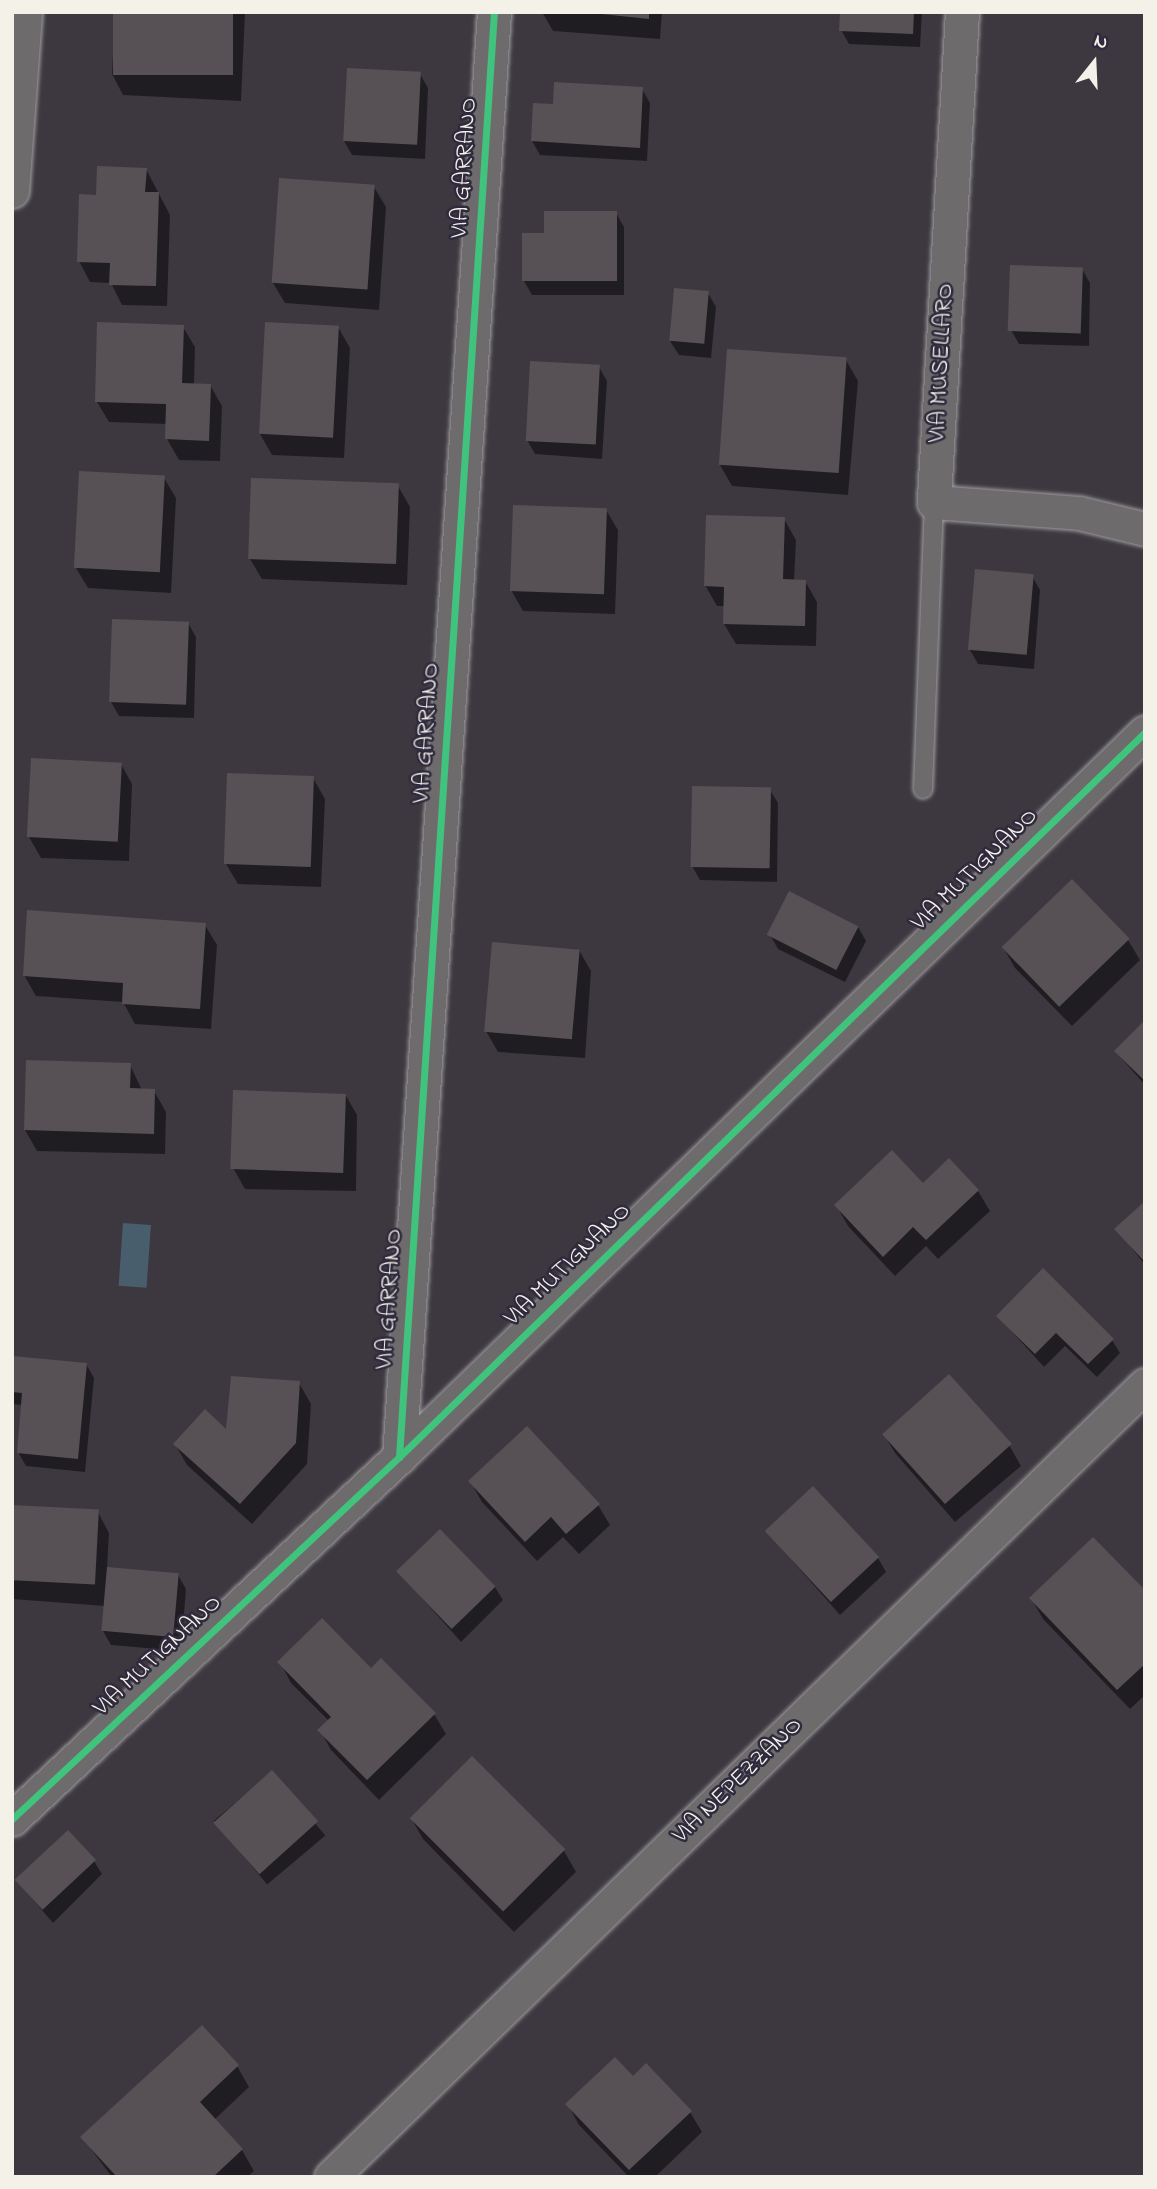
<!DOCTYPE html>
<style>
body{margin:0}
#map{position:relative;width:1157px;height:2189px;overflow:hidden;background:#3d3840;font-family:"Indie Flower",sans-serif}
div>[style]{position:absolute}
.water>*{inset:0;background:#485e6c;transform-origin:0 0}
.shadow>*{inset:0;background:#0007;transform-origin:0 0}
.building>*{inset:0;background:#575155;transform-origin:0 0}
.roads{filter:drop-shadow(0 0 2px #9f9d9f) drop-shadow(0 0 2px #9f9d9f)}
.service>*{height:18px;margin:-9px;padding:0 9px;transform-origin:9px;border-radius:9px;background:#6e6b6d}
.minor>*{height:33px;margin:-16.5px;padding:0 16.5px;transform-origin:16.5px;border-radius:16.5px;background:#6e6b6d}
.cycleway>*{height:7px;margin:-3.5px;padding:0 3.5px;transform-origin:3.5px;border-radius:3.5px;background:#40c37c}
span{translate:-50% -50%;white-space:nowrap;text-align:center;line-height:1.15;-webkit-text-stroke:5px #2f2a3d;paint-order:stroke}
.street-label{font-size:24px;color:#f4f1e8}
.frame{position:absolute;inset:0;border:14px solid #f4f1e8;pointer-events:none}
.north{position:absolute;left:1059px;top:28px;width:70px;height:70px;-webkit-text-stroke:5px #2f2a3d;paint-order:stroke;rotate:18deg;font-size:19px;font-weight:700;line-height:28px;text-align:center;color:#f4f1e8}
.north::after{content:'';display:block;margin:auto;width:24px;height:32px;background:#f4f1e8;clip-path:polygon(50% 0,100% 100%,50% 72%,0 100%)}
</style>
<div id="map">
<div class="water">
<div style="left:123px;top:1223px;width:28px;height:63px;rotate:4deg"></div>
</div>
<div class="shadow">
<div style="clip-path:polygon(115px 12px,245px 12px,241px 101px,123px 95px,112px 74px)"></div>
<div style="clip-path:polygon(542px 12px,662px 12px,660px 39px,553px 31px)"></div>
<div style="clip-path:polygon(842px 12px,922px 12px,920px 47px,849px 44px,841px 30px)"></div>
<div style="clip-path:polygon(420px 74px,428px 88px,425px 159px,352px 155px,344px 141px)"></div>
<div style="clip-path:polygon(642px 89px,650px 103px,647px 161px,540px 155px,532px 141px,554px 105px)"></div>
<div style="clip-path:polygon(146px 169px,170px 215px,167px 306px,122px 305px,111px 283px,90px 282px,79px 261px)"></div>
<div style="clip-path:polygon(374px 187px,386px 207px,379px 310px,285px 303px,273px 283px)"></div>
<div style="clip-path:polygon(616px 213px,624px 227px,624px 295px,532px 295px,524px 281px,546px 235px)"></div>
<div style="clip-path:polygon(1082px 269px,1090px 283px,1089px 346px,1019px 344px,1011px 330px)"></div>
<div style="clip-path:polygon(708px 293px,716px 307px,711px 358px,679px 355px,670px 341px)"></div>
<div style="clip-path:polygon(183px 327px,195px 347px,194px 385px,210px 385px,222px 406px,220px 461px,179px 460px,167px 439px,167px 424px,109px 422px,97px 402px)"></div>
<div style="clip-path:polygon(338px 327px,350px 348px,344px 458px,272px 455px,260px 434px)"></div>
<div style="clip-path:polygon(846px 360px,858px 381px,848px 495px,732px 486px,720px 465px)"></div>
<div style="clip-path:polygon(599px 367px,607px 381px,602px 459px,535px 454px,527px 440px)"></div>
<div style="clip-path:polygon(164px 478px,176px 498px,171px 593px,88px 588px,76px 568px)"></div>
<div style="clip-path:polygon(398px 486px,410px 507px,407px 585px,262px 579px,250px 559px)"></div>
<div style="clip-path:polygon(606px 510px,618px 530px,615px 614px,523px 611px,511px 590px)"></div>
<div style="clip-path:polygon(784px 519px,796px 540px,794px 581px,805px 581px,817px 602px,816px 646px,736px 644px,724px 624px,725px 606px,717px 606px,705px 585px)"></div>
<div style="clip-path:polygon(1032px 576px,1040px 590px,1034px 669px,978px 664px,970px 650px)"></div>
<div style="clip-path:polygon(188px 623px,196px 637px,194px 718px,119px 716px,111px 702px)"></div>
<div style="clip-path:polygon(121px 764px,132px 784px,129px 861px,41px 858px,29px 837px)"></div>
<div style="clip-path:polygon(313px 778px,325px 799px,321px 887px,238px 884px,226px 864px)"></div>
<div style="clip-path:polygon(770px 790px,778px 803px,777px 882px,700px 880px,692px 866px)"></div>
<div style="clip-path:polygon(205px 925px,217px 945px,211px 1029px,135px 1024px,123px 1002px,36px 996px,24px 975px)"></div>
<div style="clip-path:polygon(858px 927px,866px 941px,845px 982px,778px 949px,770px 935px)"></div>
<div style="clip-path:polygon(1128px 940px,1140px 960px,1072px 1026px,1015px 968px,1003px 947px)"></div>
<div style="clip-path:polygon(579px 950px,591px 971px,585px 1058px,498px 1052px,486px 1031px)"></div>
<div style="clip-path:polygon(1145px 1023px,1145px 1085px,1116px 1052px)"></div>
<div style="clip-path:polygon(130px 1065px,142px 1090px,154px 1091px,166px 1112px,165px 1154px,37px 1151px,25px 1130px)"></div>
<div style="clip-path:polygon(345px 1094px,357px 1115px,356px 1191px,245px 1189px,233px 1168px)"></div>
<div style="clip-path:polygon(922px 1185px,978px 1191px,990px 1211px,938px 1259px,926px 1246px,895px 1276px,848px 1226px,836px 1205px)"></div>
<div style="clip-path:polygon(1145px 1204px,1145px 1265px,1117px 1229px)"></div>
<div style="clip-path:polygon(998px 1316px,1112px 1340px,1120px 1353px,1097px 1377px,1065px 1346px,1044px 1367px)"></div>
<div style="clip-path:polygon(12px 1358px,86px 1364px,94px 1378px,85px 1472px,26px 1466px,18px 1452px,22px 1405px,12px 1404px)"></div>
<div style="clip-path:polygon(299px 1383px,311px 1404px,307px 1464px,252px 1524px,187px 1465px,175px 1444px,228px 1432px)"></div>
<div style="clip-path:polygon(883px 1433px,1009px 1445px,1021px 1466px,955px 1522px,895px 1453px)"></div>
<div style="clip-path:polygon(470px 1481px,598px 1505px,610px 1525px,579px 1554px,563px 1537px,537px 1561px,482px 1502px)"></div>
<div style="clip-path:polygon(12px 1506px,98px 1512px,109px 1533px,107px 1569px,178px 1575px,186px 1589px,181px 1651px,111px 1645px,103px 1631px,105px 1606px,12px 1599px)"></div>
<div style="clip-path:polygon(767px 1532px,878px 1558px,886px 1572px,840px 1615px)"></div>
<div style="clip-path:polygon(399px 1572px,495px 1587px,503px 1600px,461px 1642px)"></div>
<div style="clip-path:polygon(1145px 1592px,1145px 1695px,1130px 1709px,1043px 1619px,1031px 1598px)"></div>
<div style="clip-path:polygon(280px 1662px,371px 1670px,434px 1714px,446px 1734px,379px 1800px,331px 1750px,320px 1730px,329px 1721px,291px 1683px)"></div>
<div style="clip-path:polygon(472px 1758px,564px 1851px,576px 1872px,514px 1932px,423px 1839px,411px 1818px)"></div>
<div style="left:272px;top:1772px;width:83px;height:76px;rotate:50deg"></div>
<div style="clip-path:polygon(94px 1861px,102px 1874px,53px 1923px,17px 1881px)"></div>
<div style="clip-path:polygon(237px 2066px,249px 2087px,214px 2120px,242px 2150px,254px 2171px,247px 2177px,112px 2177px,82px 2137px)"></div>
<div style="clip-path:polygon(568px 2105px,690px 2112px,702px 2132px,655px 2177px,629px 2177px,579px 2125px)"></div>
</div>
<div class="building">
<div style="left:113px;top:12px;width:120px;height:63px"></div>
<div style="clip-path:polygon(583px 12px,649px 12px,649px 19px)"></div>
<div style="clip-path:polygon(840px 12px,914px 12px,913px 34px,839px 31px)"></div>
<div style="left:347px;top:68px;width:74px;height:73px;rotate:3deg"></div>
<div style="clip-path:polygon(554px 82px,643px 87px,640px 148px,531px 141px,533px 103px,553px 104px)"></div>
<div style="clip-path:polygon(97px 166px,147px 168px,145px 192px,159px 192px,156px 286px,109px 285px,110px 263px,77px 262px,79px 194px,96px 195px)"></div>
<div style="left:279px;top:178px;width:96px;height:105px;rotate:4deg"></div>
<div style="clip-path:polygon(544px 211px,617px 211px,617px 281px,522px 281px,522px 233px,544px 233px)"></div>
<div style="left:1010px;top:265px;width:73px;height:66px;rotate:2deg"></div>
<div style="left:674px;top:288px;width:35px;height:53px;rotate:5deg"></div>
<div style="clip-path:polygon(97px 322px,184px 325px,182px 383px,211px 384px,209px 441px,165px 439px,166px 404px,95px 402px)"></div>
<div style="left:265px;top:322px;width:74px;height:112px;rotate:3deg"></div>
<div style="left:727px;top:349px;width:120px;height:116px;rotate:4deg"></div>
<div style="left:530px;top:361px;width:70px;height:80px;rotate:3deg"></div>
<div style="left:79px;top:471px;width:86px;height:97px;rotate:3deg"></div>
<div style="left:251px;top:478px;width:148px;height:81px;rotate:2deg"></div>
<div style="left:513px;top:505px;width:94px;height:86px;rotate:2deg"></div>
<div style="clip-path:polygon(706px 515px,785px 517px,783px 579px,806px 580px,805px 626px,723px 624px,724px 587px,704px 586px)"></div>
<div style="left:975px;top:569px;width:59px;height:81px;rotate:5deg"></div>
<div style="left:112px;top:619px;width:77px;height:83px;rotate:2deg"></div>
<div style="left:31px;top:758px;width:91px;height:79px;rotate:3deg"></div>
<div style="left:227px;top:773px;width:87px;height:91px;rotate:2deg"></div>
<div style="left:692px;top:786px;width:79px;height:81px;rotate:1deg"></div>
<div style="left:1072px;top:879px;width:83px;height:98px;rotate:46deg"></div>
<div style="left:789px;top:891px;width:78px;height:49px;rotate:27deg"></div>
<div style="clip-path:polygon(27px 910px,206px 923px,200px 1009px,122px 1004px,123px 983px,23px 976px)"></div>
<div style="left:492px;top:942px;width:88px;height:90px;rotate:5deg"></div>
<div style="clip-path:polygon(1145px 1020px,1145px 1081px,1114px 1051px)"></div>
<div style="clip-path:polygon(26px 1060px,131px 1063px,130px 1088px,155px 1089px,154px 1134px,24px 1130px)"></div>
<div style="left:233px;top:1090px;width:113px;height:79px;rotate:2deg"></div>
<div style="clip-path:polygon(892px 1150px,923px 1183px,949px 1158px,979px 1190px,926px 1240px,913px 1227px,883px 1257px,834px 1205px)"></div>
<div style="clip-path:polygon(1145px 1201px,1145px 1262px,1114px 1229px)"></div>
<div style="clip-path:polygon(1043px 1268px,1114px 1339px,1088px 1364px,1056px 1333px,1035px 1354px,996px 1316px)"></div>
<div style="clip-path:polygon(12px 1356px,87px 1363px,78px 1459px,17px 1453px,22px 1393px,12px 1392px)"></div>
<div style="left:949px;top:1374px;width:94px;height:90px;rotate:48deg"></div>
<div style="clip-path:polygon(231px 1376px,300px 1381px,296px 1443px,240px 1504px,173px 1444px,205px 1409px,226px 1429px)"></div>
<div style="clip-path:polygon(527px 1426px,600px 1504px,566px 1534px,551px 1517px,525px 1542px,468px 1481px)"></div>
<div style="left:813px;top:1486px;width:97px;height:66px;rotate:47deg"></div>
<div style="left:12px;top:1505px;width:87px;height:75px;rotate:3deg"></div>
<div style="left:440px;top:1529px;width:80px;height:61px;rotate:46deg"></div>
<div style="clip-path:polygon(1093px 1537px,1145px 1590px,1145px 1664px,1117px 1690px,1029px 1598px)"></div>
<div style="left:107px;top:1567px;width:72px;height:64px;rotate:5deg"></div>
<div style="clip-path:polygon(322px 1618px,371px 1668px,381px 1658px,436px 1713px,367px 1780px,317px 1730px,331px 1717px,277px 1662px)"></div>
<div style="left:472px;top:1756px;width:132px;height:88px;rotate:45deg"></div>
<div style="left:272px;top:1770px;width:69px;height:79px;rotate:48deg"></div>
<div style="left:68px;top:1830px;width:41px;height:73px;rotate:47deg"></div>
<div style="clip-path:polygon(202px 2025px,239px 2065px,200px 2102px,243px 2149px,213px 2177px,117px 2177px,80px 2137px)"></div>
<div style="clip-path:polygon(615px 2057px,633px 2076px,646px 2063px,692px 2111px,629px 2170px,565px 2104px)"></div>
</div>
<div class="roads">
<div class="service">
<div style="left:923px;top:789px;width:287px;rotate:-87.8deg"></div>
</div>
<div class="minor">
<div style="left:962px;top:12px;width:491px;rotate:93.3deg"></div>
<div style="left:934px;top:502px;width:145px;rotate:4.3deg"></div>
<div style="left:1079px;top:513px;width:68px;rotate:13.6deg"></div>
<div style="left:12px;top:191px;width:179px;rotate:-85.8deg"></div>
<div style="left:399px;top:1457px;width:1448px;rotate:-86.24deg"></div>
<div style="left:12px;top:1819px;width:530px;rotate:-43.09deg"></div>
<div style="left:399px;top:1457px;width:1040px;rotate:-44.18deg"></div>
<div style="left:331px;top:2177px;width:1136px;rotate:-44.22deg"></div>
</div>
</div>
<div class="cycleway">
<div style="left:399px;top:1457px;width:1448px;rotate:-86.24deg"></div>
<div style="left:12px;top:1819px;width:530px;rotate:-43.09deg"></div>
<div style="left:399px;top:1457px;width:1040px;rotate:-44.18deg"></div>
</div>
<div class="street-label">
<span style="left:465px;top:168px;rotate:-86deg">VIA GARRANO</span>
<span style="left:942px;top:363px;rotate:-87deg">VIA MUSELLARO</span>
<span style="left:427px;top:733px;rotate:-86deg">VIA GARRANO</span>
<span style="left:975px;top:870px;rotate:-44deg">VIA MUTIGNANO</span>
<span style="left:568px;top:1265px;rotate:-44deg">VIA MUTIGNANO</span>
<span style="left:390px;top:1299px;rotate:-86deg">VIA GARRANO</span>
<span style="left:158px;top:1656px;rotate:-43deg">VIA MUTIGNANO</span>
<span style="left:738px;top:1781px;rotate:-44deg">VIA NEPEZZANO</span>
</div>
<div class="frame"></div>
<div class="north">N</div>
</div>
